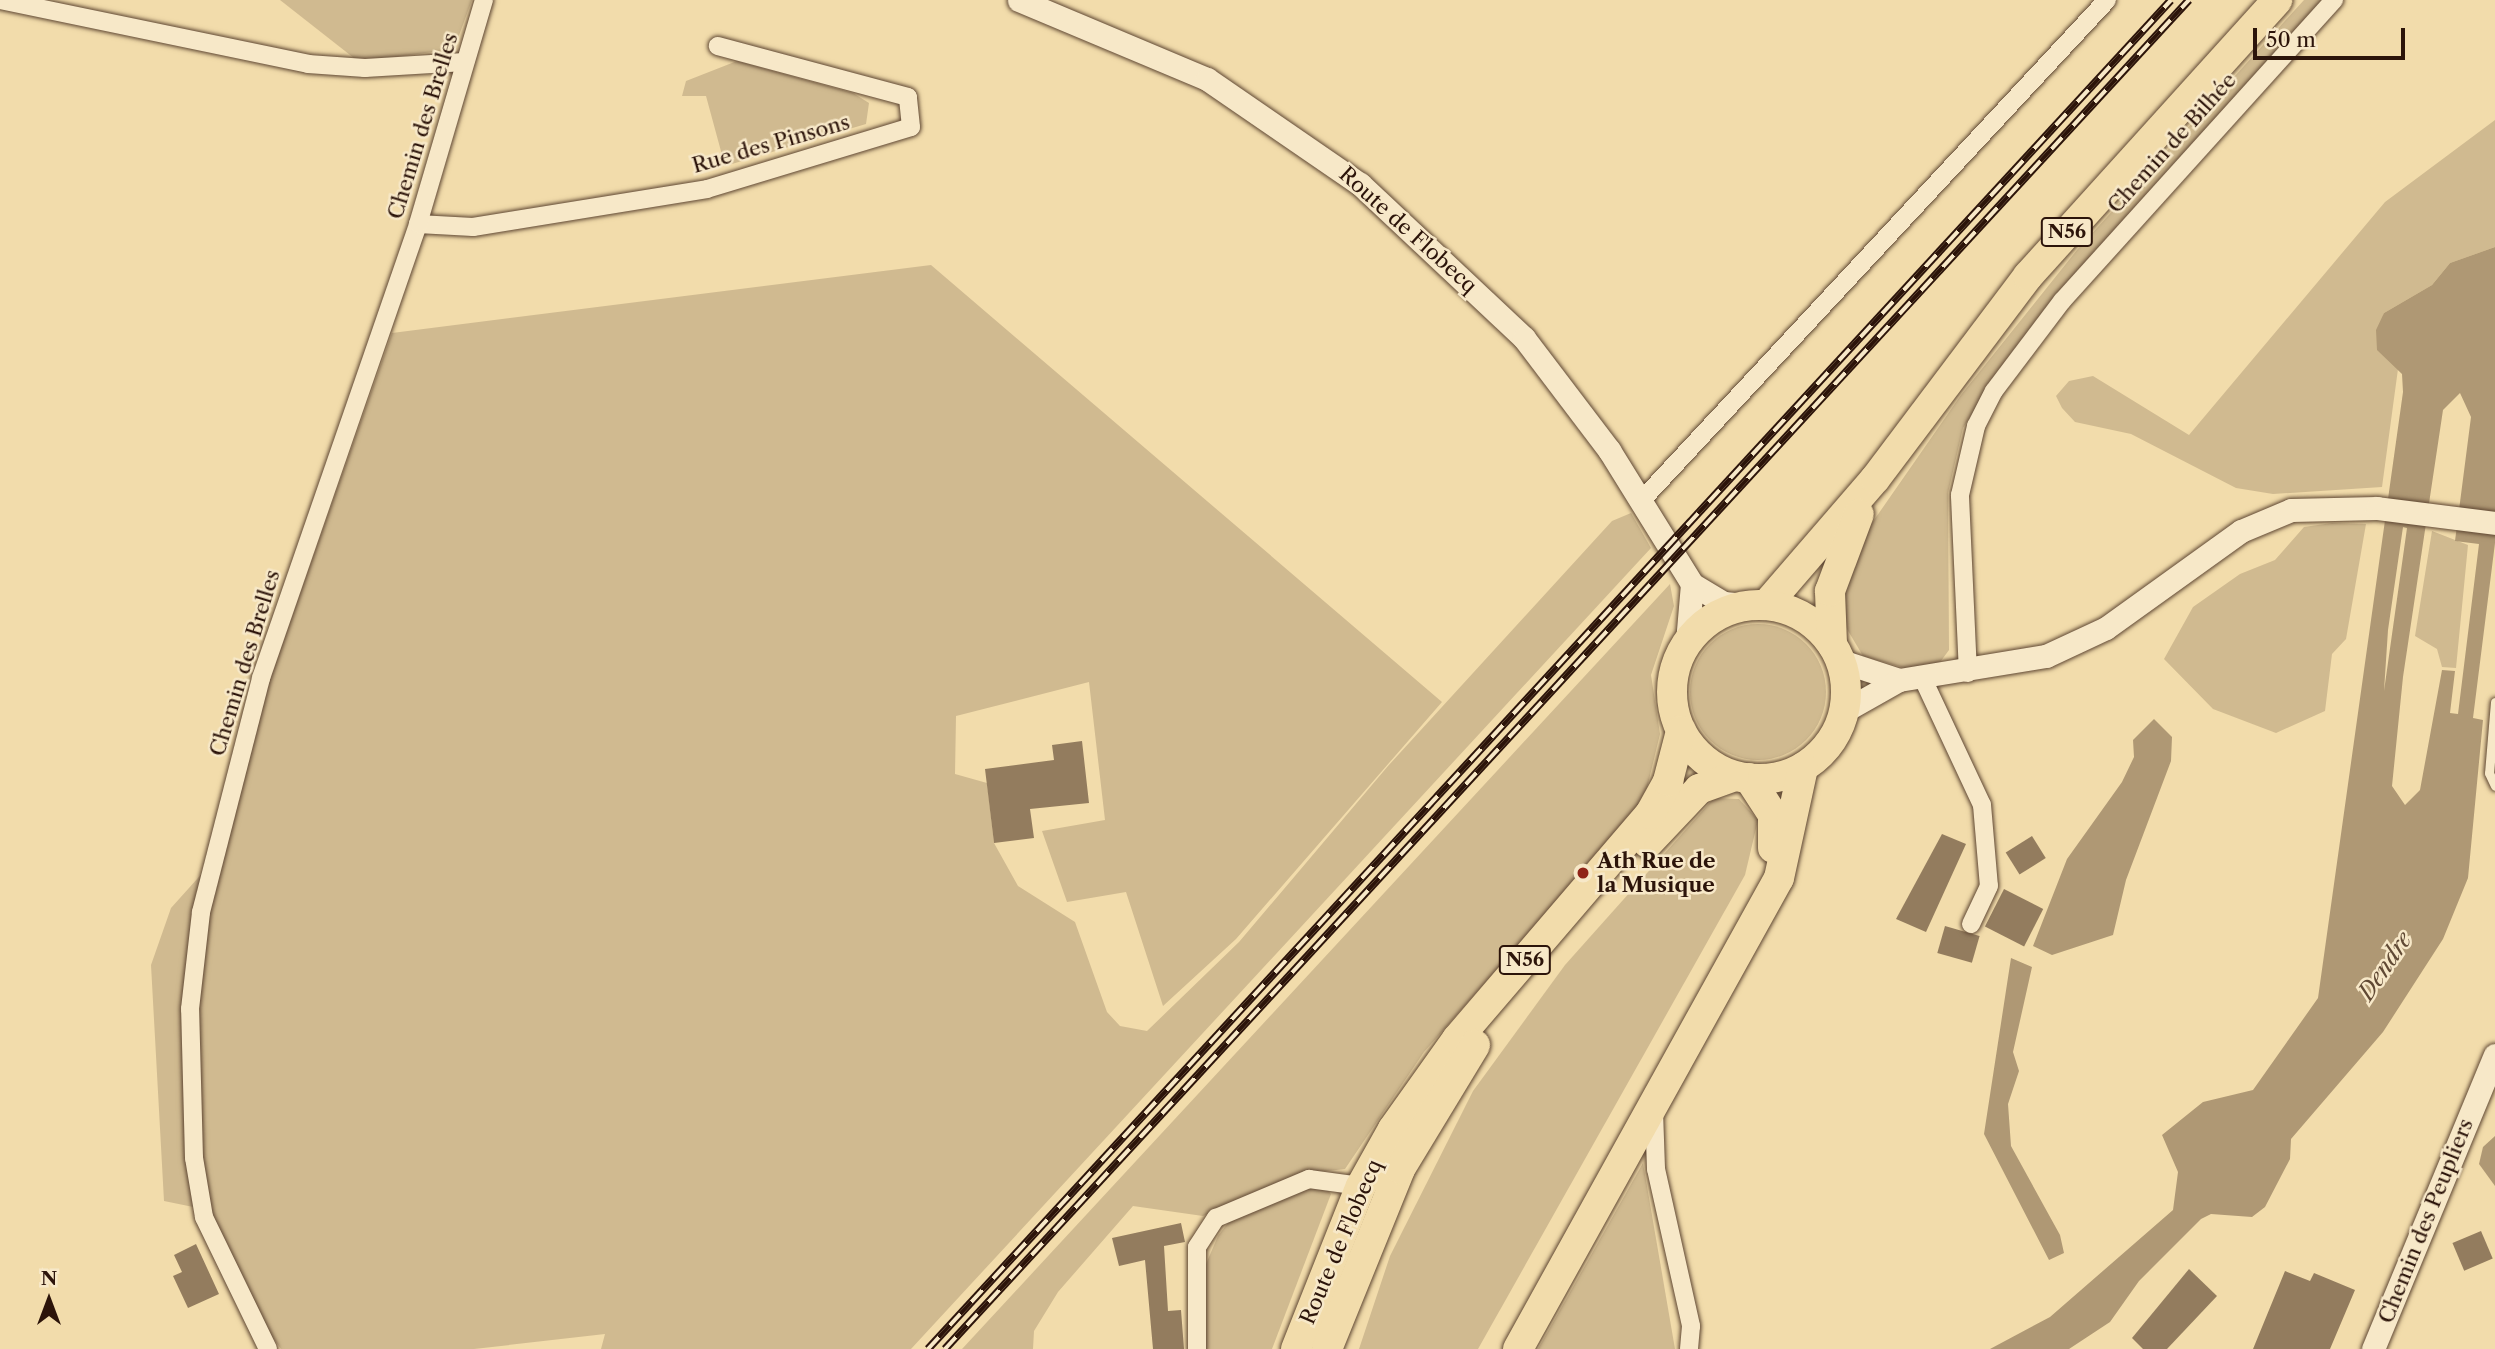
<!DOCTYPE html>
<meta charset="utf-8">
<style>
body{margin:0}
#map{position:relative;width:2495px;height:1349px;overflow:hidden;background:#f2dcab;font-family:"Libre Caslon Text",serif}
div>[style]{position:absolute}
.green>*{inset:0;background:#d0ba90}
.round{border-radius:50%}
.water>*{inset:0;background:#af9874}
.building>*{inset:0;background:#937c5e;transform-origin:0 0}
.roads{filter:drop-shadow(0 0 2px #5e4632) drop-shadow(0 0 2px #5e4632)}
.service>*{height:9px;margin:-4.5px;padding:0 4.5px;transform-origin:4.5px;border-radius:4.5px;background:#f7e8c8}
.minor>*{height:18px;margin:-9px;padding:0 9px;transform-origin:9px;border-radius:9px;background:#f7e8c8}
.tertiary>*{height:23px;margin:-11.5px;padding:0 11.5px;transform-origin:11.5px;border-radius:11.5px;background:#f7e8c8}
.trunk>*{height:30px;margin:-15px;padding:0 15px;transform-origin:15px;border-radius:15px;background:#f2dcab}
.trunk>.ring{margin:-15px;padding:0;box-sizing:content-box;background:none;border:30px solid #f2dcab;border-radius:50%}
.rail>*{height:8px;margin-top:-4px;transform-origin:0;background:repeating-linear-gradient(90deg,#f7e8c8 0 16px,#2c140a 0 32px);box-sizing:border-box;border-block:2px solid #2c140a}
.dots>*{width:19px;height:19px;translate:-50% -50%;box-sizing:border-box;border:4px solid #f7e8c8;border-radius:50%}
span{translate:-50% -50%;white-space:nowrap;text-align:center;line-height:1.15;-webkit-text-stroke:5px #f7e8c8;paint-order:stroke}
.shield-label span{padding:2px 5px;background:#f7e8c8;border:2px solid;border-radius:5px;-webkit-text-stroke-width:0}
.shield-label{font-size:19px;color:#2c140a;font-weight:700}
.street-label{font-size:21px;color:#2c140a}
.poi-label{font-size:21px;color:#2c140a;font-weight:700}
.left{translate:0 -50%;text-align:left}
.water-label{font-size:23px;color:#604934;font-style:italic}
.north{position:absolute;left:14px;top:1265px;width:70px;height:70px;-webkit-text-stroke:5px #f7e8c8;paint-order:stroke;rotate:0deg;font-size:19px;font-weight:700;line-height:28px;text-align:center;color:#2c140a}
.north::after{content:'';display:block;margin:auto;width:24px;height:32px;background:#2c140a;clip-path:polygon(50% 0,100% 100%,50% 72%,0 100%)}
.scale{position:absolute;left:2253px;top:28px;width:152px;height:32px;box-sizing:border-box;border:4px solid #2c140a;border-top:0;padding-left:9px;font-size:21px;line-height:24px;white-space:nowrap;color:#2c140a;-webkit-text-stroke:5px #f7e8c8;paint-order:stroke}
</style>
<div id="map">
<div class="green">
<div style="clip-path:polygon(280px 0,472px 0,454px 49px,359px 62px)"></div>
<div style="clip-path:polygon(2304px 0,2324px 0,2078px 270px,2008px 357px,1963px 428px,1948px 493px,1949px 650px,1938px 665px,1905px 668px,1863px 656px,1844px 624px,1843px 575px,1866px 521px,1872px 523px,1961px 395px,2077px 250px)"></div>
<div style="clip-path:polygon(737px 61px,853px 93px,869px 103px,866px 124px,725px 166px,706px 96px,682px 96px,686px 81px)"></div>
<div style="clip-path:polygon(2495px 120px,2495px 247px,2450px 263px,2432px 285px,2384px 313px,2377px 349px,2398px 369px,2382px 487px,2273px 494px,2236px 488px,2131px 434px,2075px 422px,2062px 408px,2056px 396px,2069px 381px,2093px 376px,2189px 435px,2385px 202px)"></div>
<div style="clip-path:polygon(931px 265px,1442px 702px,1236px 939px,1163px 1006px,1126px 892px,1067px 902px,1042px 831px,1105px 820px,1089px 682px,956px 716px,955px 774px,987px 783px,994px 843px,1018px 886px,1075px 922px,1107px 1012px,1120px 1026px,1147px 1031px,1239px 942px,1388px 766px,1612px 521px,1631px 513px,1651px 548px,911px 1349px,601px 1349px,605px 1334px,474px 1349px,281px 1349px,231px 1280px,203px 1209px,164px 1201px,151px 965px,171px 908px,215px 859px,236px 803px,268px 685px,392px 333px)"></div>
<div style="clip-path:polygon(2332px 523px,2366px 524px,2346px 639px,2332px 654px,2325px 711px,2276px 733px,2213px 709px,2164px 659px,2193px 607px,2240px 574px,2275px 560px,2304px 527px)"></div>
<div style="clip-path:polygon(2432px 531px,2468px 545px,2456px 668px,2442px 667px,2437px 649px,2415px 636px)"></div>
<div style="clip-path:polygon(1670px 584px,1674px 606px,1651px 675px,1660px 734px,1647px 788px,1630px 818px,1424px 1052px,1345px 1169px,1309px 1173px,1203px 1216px,1133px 1206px,1058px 1292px,1034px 1331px,1033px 1349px,962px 1349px)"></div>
<div class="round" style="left:1690px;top:624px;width:136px;height:136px"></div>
<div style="clip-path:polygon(1714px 798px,1739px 799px,1758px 820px,1745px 875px,1478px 1349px,1359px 1349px,1390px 1256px,1473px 1091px,1565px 965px)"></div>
<div style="clip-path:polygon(1643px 1163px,1675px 1349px,1538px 1349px)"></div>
<div style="clip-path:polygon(1324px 1186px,1331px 1194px,1272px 1349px,1203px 1349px,1203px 1271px,1218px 1236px,1231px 1219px,1301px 1187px)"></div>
</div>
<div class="water">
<div style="clip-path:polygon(evenodd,2495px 247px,2495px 543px,2473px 718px,2483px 720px,2468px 878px,2443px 939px,2383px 1032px,2291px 1139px,2290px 1159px,2265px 1207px,2252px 1217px,2211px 1214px,2201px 1219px,2139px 1281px,2110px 1322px,2069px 1349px,1990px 1349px,2050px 1317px,2173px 1210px,2178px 1172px,2162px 1135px,2203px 1102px,2253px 1090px,2318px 998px,2403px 392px,2402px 374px,2377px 350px,2376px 330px,2384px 313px,2432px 285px,2450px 263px,2495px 247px,2460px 393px,2471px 417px,2455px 541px,2479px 544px,2458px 714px,2450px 713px,2455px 671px,2442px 670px,2420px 790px,2405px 805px,2392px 786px,2403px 677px,2443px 410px,2460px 393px,2495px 247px,2403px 527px,2407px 528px,2384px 691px,2388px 630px,2403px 527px)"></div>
<div style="clip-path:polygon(2154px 719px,2172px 737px,2171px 761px,2126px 880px,2113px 935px,2052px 955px,2033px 946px,2067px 859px,2122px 782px,2134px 757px,2133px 740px)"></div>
<div style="clip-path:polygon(2011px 958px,2032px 967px,2013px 1052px,2019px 1071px,2008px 1104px,2011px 1146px,2060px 1235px,2064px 1253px,2049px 1260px,1984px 1134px)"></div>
<div style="clip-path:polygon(2495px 1136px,2495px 1186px,2479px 1164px,2483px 1147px)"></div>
</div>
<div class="building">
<div style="clip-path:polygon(1082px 741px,1089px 803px,1030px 809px,1034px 838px,994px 843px,985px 769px,1054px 760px,1052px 745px)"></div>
<div style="clip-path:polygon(1942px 834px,1966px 844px,1926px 932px,1896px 919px)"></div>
<div style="left:2032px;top:836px;width:26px;height:31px;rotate:58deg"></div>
<div style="left:2004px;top:889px;width:44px;height:42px;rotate:27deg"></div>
<div style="left:1945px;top:926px;width:36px;height:28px;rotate:16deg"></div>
<div style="clip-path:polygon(1181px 1223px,1185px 1242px,1164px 1246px,1168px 1311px,1181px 1310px,1184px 1349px,1153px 1349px,1145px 1260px,1119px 1266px,1112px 1238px)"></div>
<div style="left:2481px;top:1231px;width:30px;height:31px;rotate:67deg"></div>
<div style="clip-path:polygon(196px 1244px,219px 1294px,188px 1308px,173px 1276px,182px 1272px,174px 1255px)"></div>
<div style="clip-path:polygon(2189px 1269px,2217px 1296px,2167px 1349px,2143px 1349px,2132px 1338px)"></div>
<div style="clip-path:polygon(2285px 1271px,2310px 1281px,2314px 1273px,2355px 1290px,2330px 1349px,2253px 1349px)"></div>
</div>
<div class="roads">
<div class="service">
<div style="left:2495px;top:702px;width:71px;rotate:94.8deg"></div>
<div style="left:2489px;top:773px;width:14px;rotate:65deg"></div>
</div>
<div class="minor">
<div style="left:0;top:0;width:315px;rotate:11.7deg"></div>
<div style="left:308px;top:64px;width:57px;rotate:4deg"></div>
<div style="left:365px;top:68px;width:100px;rotate:-3.4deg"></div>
<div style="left:418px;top:224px;width:55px;rotate:3.1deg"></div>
<div style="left:473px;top:227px;width:237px;rotate:-9.2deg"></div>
<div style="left:707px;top:189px;width:213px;rotate:-16.9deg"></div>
<div style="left:911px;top:127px;width:30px;rotate:-96deg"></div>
<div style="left:908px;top:97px;width:197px;rotate:-165deg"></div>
<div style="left:1641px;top:501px;width:684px;rotate:-47.07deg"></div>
<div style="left:1968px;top:673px;width:178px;rotate:-92.6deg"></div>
<div style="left:1960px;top:495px;width:71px;rotate:-76.9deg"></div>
<div style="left:1976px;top:426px;width:39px;rotate:-63deg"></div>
<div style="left:1994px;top:391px;width:113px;rotate:-52.9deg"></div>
<div style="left:2062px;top:301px;width:406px;rotate:-47.9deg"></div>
<div style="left:1923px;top:679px;width:139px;rotate:64.9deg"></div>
<div style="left:1982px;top:805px;width:81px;rotate:85.1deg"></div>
<div style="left:1989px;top:886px;width:42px;rotate:115.3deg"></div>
<div style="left:1654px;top:1111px;width:58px;rotate:88deg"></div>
<div style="left:1656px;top:1169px;width:161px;rotate:77.4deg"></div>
<div style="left:1691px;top:1326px;width:23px;rotate:95deg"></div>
<div style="left:268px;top:1349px;width:147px;rotate:-115.9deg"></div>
<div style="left:204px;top:1217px;width:60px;rotate:-99.6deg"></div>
<div style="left:194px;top:1158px;width:149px;rotate:-91.5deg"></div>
<div style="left:190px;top:1009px;width:98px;rotate:-83.5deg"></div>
<div style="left:201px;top:912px;width:242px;rotate:-75.6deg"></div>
<div style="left:261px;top:678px;width:480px;rotate:-70.9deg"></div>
<div style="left:418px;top:224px;width:234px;rotate:-73.6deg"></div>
<div style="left:1197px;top:1349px;width:102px;rotate:-90deg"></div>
<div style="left:1197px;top:1247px;width:35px;rotate:-57deg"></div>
<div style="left:1216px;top:1218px;width:101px;rotate:-22.8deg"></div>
<div style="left:1309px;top:1179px;width:52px;rotate:7.7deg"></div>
</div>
<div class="tertiary">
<div style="left:1019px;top:0;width:204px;rotate:22.8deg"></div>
<div style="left:1207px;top:79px;width:186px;rotate:34.5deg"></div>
<div style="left:1360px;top:184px;width:225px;rotate:43.2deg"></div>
<div style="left:1524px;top:338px;width:141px;rotate:52.8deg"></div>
<div style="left:1609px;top:450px;width:158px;rotate:58.2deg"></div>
<div style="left:1692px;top:584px;width:37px;rotate:31deg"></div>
<div style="left:1724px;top:603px;width:24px;rotate:5deg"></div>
<div style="left:1687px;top:642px;width:58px;rotate:-85.1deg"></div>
<div style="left:1841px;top:661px;width:61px;rotate:18.1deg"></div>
<div style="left:1899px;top:680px;width:149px;rotate:-9.3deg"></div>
<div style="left:2046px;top:656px;width:66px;rotate:-25deg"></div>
<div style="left:2106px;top:628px;width:166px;rotate:-35.7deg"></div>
<div style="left:2241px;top:531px;width:54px;rotate:-22.8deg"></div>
<div style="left:2291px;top:510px;width:86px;rotate:-1.3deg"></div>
<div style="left:2377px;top:508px;width:119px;rotate:7.2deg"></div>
<div style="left:1844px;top:711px;width:63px;rotate:-29.4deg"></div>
<div style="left:2373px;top:1349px;width:318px;rotate:-67.5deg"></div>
</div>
<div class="trunk">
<div style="left:1767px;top:604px;width:165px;rotate:-49.2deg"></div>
<div style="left:1875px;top:479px;width:254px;rotate:-53deg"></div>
<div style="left:2028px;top:276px;width:372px;rotate:-47.9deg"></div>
<div class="ring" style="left:1672px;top:605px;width:144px;height:144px"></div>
<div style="left:1832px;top:644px;width:53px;rotate:-92.2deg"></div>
<div style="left:1830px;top:591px;width:82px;rotate:-69.4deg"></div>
<div style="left:1749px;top:778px;width:44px;rotate:57deg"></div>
<div style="left:1773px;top:815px;width:33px;rotate:90deg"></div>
<div style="left:1648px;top:843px;width:74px;rotate:-46.6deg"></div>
<div style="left:1699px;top:789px;width:37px;rotate:-20deg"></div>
<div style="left:1296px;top:1349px;width:175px;rotate:-68.3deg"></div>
<div style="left:1361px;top:1186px;width:65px;rotate:-60.7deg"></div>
<div style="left:1393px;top:1129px;width:110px;rotate:-54.6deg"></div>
<div style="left:1457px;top:1039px;width:296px;rotate:-49.4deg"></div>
<div style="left:1650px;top:814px;width:38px;rotate:-61deg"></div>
<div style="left:1668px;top:781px;width:52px;rotate:-75.4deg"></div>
<div style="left:1327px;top:1349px;width:194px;rotate:-67.9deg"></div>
<div style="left:1400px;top:1169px;width:145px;rotate:-58.8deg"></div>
<div style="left:1518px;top:1349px;width:538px;rotate:-61.01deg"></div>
<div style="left:1779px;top:878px;width:113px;rotate:-77.7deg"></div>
</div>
</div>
<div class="rail">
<div style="left:928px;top:1349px;width:1834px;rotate:-47.34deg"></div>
<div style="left:945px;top:1349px;width:1835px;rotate:-47.32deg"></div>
</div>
<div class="dots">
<div style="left:1583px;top:873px;background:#8f2418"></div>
</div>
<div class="shield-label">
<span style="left:2067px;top:232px">N56</span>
<span style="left:1525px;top:960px">N56</span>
</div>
<div class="street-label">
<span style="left:423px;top:126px;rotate:-73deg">Chemin des Brelles</span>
<span style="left:2172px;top:143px;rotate:-48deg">Chemin de Bilhée</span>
<span style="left:771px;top:144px;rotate:-16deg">Rue des Pinsons</span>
<span style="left:1408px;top:230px;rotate:42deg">Route de Flobecq</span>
<span style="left:245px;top:663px;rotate:-73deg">Chemin des Brelles</span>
<span style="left:2426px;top:1221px;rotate:-68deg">Chemin des Peupliers</span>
<span style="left:1341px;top:1242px;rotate:-67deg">Route de Flobecq</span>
</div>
<div class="poi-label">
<span class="left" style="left:1597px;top:873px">Ath Rue de<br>la Musique</span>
</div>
<div class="water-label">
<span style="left:2385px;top:966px;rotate:-56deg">Dendre</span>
</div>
<div class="north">N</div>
<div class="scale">50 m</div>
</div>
